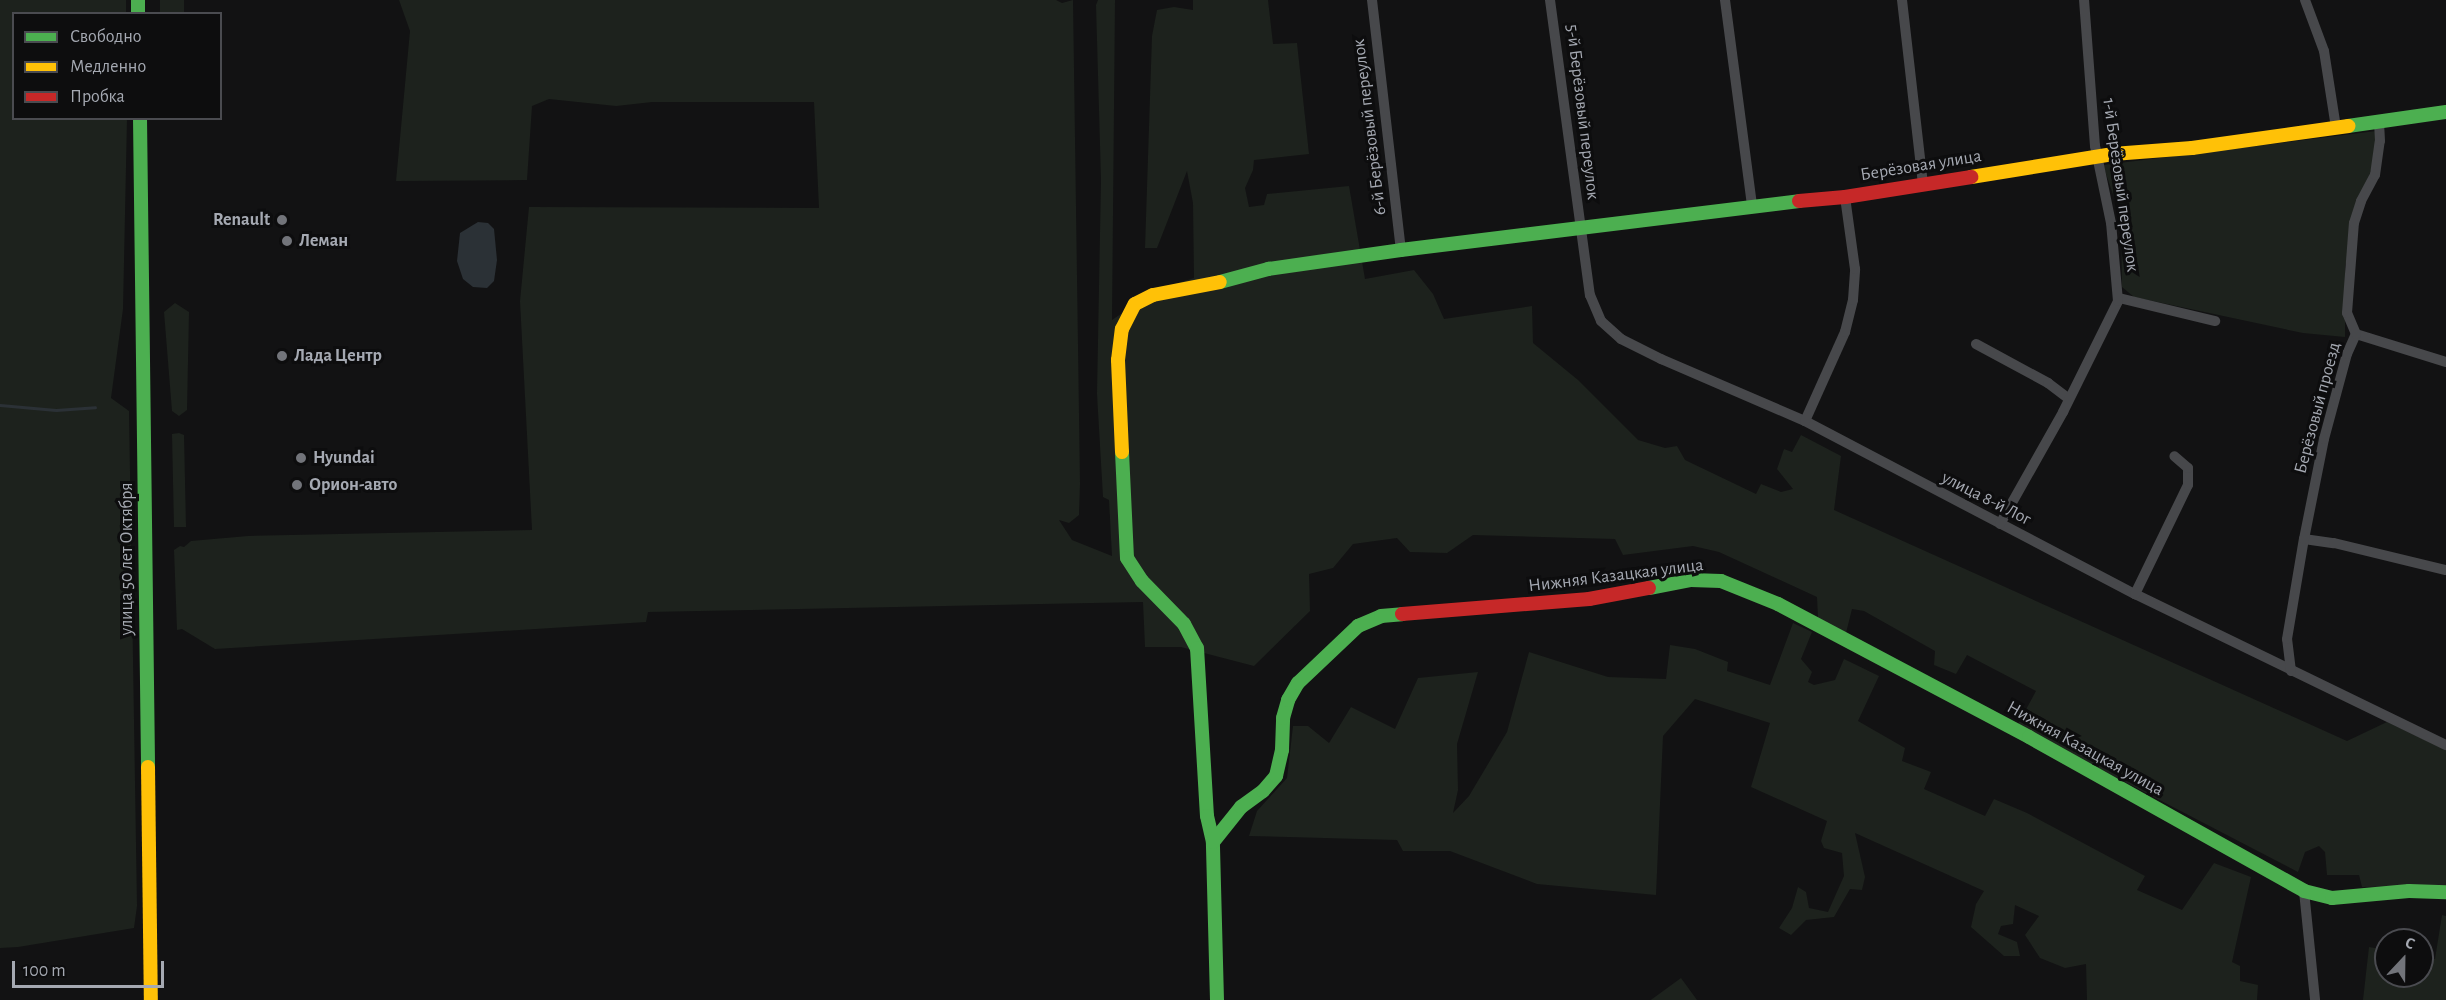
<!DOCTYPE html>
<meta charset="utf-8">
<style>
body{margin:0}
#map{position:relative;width:2446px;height:1000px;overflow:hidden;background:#121213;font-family:"Alegreya Sans",sans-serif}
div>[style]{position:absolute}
.green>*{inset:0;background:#1d221d;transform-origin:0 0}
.water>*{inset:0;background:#2b3136}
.stream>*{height:3px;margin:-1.5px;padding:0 1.5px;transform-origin:1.5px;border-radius:1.5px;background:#2b3136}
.street>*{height:10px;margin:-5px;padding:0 5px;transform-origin:5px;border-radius:5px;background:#47484b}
.fast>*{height:14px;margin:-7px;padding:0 7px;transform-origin:7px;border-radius:7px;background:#4caf50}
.slow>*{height:14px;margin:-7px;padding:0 7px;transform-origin:7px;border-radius:7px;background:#ffc107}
.jam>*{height:14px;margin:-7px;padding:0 7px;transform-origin:7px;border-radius:7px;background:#c62828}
.dots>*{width:16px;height:16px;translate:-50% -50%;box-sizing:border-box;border:3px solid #0d0d0e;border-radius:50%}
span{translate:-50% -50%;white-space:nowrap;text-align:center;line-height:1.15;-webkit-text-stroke:6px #0d0d0e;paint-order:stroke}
.street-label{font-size:18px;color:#a5a9b2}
.poi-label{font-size:18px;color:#a5a9b2;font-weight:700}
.right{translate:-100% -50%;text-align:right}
.left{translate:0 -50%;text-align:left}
.legend{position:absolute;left:12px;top:12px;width:210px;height:108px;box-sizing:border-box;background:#0d0d0e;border:2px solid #4a4b50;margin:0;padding:8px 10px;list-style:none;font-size:18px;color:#a5a9b2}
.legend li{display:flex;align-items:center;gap:12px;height:30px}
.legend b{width:30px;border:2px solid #4a4b50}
.north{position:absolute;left:2374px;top:928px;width:60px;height:60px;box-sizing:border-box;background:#0d0d0e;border:2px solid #4a4b50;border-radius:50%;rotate:22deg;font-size:16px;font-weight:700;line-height:24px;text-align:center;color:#a5a9b2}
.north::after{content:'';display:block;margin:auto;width:21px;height:27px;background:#72747a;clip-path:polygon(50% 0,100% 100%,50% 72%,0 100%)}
.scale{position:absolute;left:12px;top:961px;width:152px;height:27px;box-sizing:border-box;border:3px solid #a5a9b2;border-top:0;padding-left:8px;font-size:18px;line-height:21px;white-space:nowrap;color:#a5a9b2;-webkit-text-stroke:4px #0d0d0e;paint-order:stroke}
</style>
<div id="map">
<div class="green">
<div style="clip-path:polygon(0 0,126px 0,126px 13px,14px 14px,14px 118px,127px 119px,123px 309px,111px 398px,129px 411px,137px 906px,134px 928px,18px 947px,0 948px)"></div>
<div style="left:160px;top:0;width:24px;height:13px"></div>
<div style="clip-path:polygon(399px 0,1056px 0,1062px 3px,1073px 0,1080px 484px,1079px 515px,1069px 523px,1059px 520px,1072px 540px,1112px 556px,1109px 500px,1103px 497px,1097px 394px,1101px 180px,1096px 5px,1098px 0,1115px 0,1112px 320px,1156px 290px,1194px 278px,1193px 203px,1187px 171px,1157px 248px,1145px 248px,1152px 36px,1157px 10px,1174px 7px,1193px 10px,1193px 0,1268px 0,1273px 44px,1297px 43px,1309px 154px,1254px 160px,1253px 170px,1245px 188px,1249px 207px,1264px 205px,1267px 194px,1349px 186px,1365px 279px,1414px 270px,1433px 294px,1444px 319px,1532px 306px,1533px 343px,1578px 380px,1638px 440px,1665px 448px,1677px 446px,1685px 460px,1756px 494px,1761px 484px,1781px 492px,1793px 489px,1777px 469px,1784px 449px,1792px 452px,1801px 435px,1841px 456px,1834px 510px,2347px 741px,2387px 722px,2446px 750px,2446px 886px,2362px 887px,2359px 875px,2327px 875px,2325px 852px,2319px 846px,2305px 852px,2298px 872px,2017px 726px,2036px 691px,1967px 655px,1956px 674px,1934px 665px,1935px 651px,1864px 611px,1852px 609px,1846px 633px,1818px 618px,1817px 597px,1719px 552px,1693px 546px,1623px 555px,1615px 539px,1473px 535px,1447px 553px,1410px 552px,1397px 538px,1353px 544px,1333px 568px,1309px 574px,1310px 611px,1254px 666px,1181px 647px,1145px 647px,1143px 602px,648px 612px,646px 622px,215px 649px,182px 629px,177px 630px,174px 550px,180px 546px,184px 547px,191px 541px,248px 536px,532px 530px,520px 301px,529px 207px,819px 208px,814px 102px,652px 102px,616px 106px,549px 99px,532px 106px,527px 180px,396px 181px,410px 31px)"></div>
<div style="clip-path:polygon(2376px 131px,2379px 140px,2345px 266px,2345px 337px,2303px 333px,2134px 297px,2122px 287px,2121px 218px,2103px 165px)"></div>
<div style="clip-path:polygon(175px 303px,189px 312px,187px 410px,179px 416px,172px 411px,164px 312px)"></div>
<div style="clip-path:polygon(179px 433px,184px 435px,186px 527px,174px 527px,172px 434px)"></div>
<div style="clip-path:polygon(1793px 623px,1812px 632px,1801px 659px,1812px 672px,1808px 682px,1814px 685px,1835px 680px,1844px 659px,1879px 676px,1858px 721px,1905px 748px,1902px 761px,1931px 772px,1924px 789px,1985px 816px,1994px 799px,2027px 813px,2145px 876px,2137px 890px,2182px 910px,2214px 863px,2251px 877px,2232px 962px,2240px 966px,2240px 981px,2258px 985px,2257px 1000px,2087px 1000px,2086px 964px,2065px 968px,2040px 958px,2025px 935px,2039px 916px,2015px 905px,2013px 924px,2001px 926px,1998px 934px,2017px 942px,2020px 956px,2004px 956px,1971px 927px,1976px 904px,1984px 891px,1855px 833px,1865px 877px,1862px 890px,1850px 889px,1834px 917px,1806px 920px,1791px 935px,1779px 928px,1792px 908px,1798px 887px,1806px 892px,1809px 908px,1828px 912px,1844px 876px,1842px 853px,1824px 848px,1821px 841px,1827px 821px,1751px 787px,1770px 723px,1695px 699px,1663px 736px,1656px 895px,1537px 884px,1450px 851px,1403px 851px,1397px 840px,1249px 836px,1257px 811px,1287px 778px,1293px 726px,1308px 726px,1329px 743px,1351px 707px,1395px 729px,1418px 678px,1478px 672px,1457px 744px,1458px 790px,1453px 813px,1469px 796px,1507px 732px,1529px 652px,1608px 677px,1666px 679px,1670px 645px,1695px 649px,1728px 662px,1727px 671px,1770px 685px)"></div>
<div style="clip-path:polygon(2442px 915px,2446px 916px,2446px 1000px,2363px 1000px,2369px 947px,2386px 950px,2386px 976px,2422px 976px,2422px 957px,2435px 959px)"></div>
<div style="left:1681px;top:978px;width:27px;height:405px;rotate:54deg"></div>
</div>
<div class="water">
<div style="clip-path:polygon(478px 222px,488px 223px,494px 229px,497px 260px,494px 281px,487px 288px,473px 287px,463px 279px,457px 261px,460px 233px)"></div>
</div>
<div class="stream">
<div style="left:0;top:405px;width:56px;rotate:5.1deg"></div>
<div style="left:56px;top:410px;width:39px;rotate:-4deg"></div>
</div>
<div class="street">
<div style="left:1372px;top:0;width:252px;rotate:83.4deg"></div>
<div style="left:1550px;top:0;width:298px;rotate:82.3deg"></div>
<div style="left:1590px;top:295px;width:28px;rotate:67deg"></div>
<div style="left:1601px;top:321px;width:27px;rotate:42deg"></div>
<div style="left:1621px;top:339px;width:45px;rotate:26.6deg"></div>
<div style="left:1661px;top:359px;width:157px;rotate:23.3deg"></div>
<div style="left:1805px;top:421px;width:373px;rotate:27.7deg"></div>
<div style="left:2135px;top:594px;width:346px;rotate:25.9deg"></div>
<div style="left:1725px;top:0;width:207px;rotate:82.5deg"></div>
<div style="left:1902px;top:0;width:184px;rotate:83.5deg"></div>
<div style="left:2305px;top:0;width:54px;rotate:69.6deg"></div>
<div style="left:2324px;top:51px;width:78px;rotate:81.1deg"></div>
<div style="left:2119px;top:298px;width:99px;rotate:13.5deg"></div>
<div style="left:2356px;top:334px;width:94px;rotate:17.3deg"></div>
<div style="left:1976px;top:344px;width:82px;rotate:28.4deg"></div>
<div style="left:2048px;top:383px;width:26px;rotate:37deg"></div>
<div style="left:1805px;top:421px;width:98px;rotate:-65.8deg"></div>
<div style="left:1845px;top:332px;width:33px;rotate:-76deg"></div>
<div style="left:1853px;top:300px;width:31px;rotate:-86deg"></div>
<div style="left:1855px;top:269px;width:73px;rotate:-97.9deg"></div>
<div style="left:2000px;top:524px;width:129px;rotate:-60.6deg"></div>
<div style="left:2063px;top:412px;width:124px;rotate:-63.6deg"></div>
<div style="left:2118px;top:301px;width:78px;rotate:-95.1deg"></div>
<div style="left:2111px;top:223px;width:79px;rotate:-101.7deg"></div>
<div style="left:2095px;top:146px;width:146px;rotate:-94.3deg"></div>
<div style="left:2304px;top:539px;width:30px;rotate:8deg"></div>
<div style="left:2334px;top:543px;width:115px;rotate:13.6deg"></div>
<div style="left:2135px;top:594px;width:121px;rotate:-64.1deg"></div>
<div style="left:2188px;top:485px;width:17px;rotate:-90deg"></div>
<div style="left:2188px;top:468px;width:18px;rotate:-139deg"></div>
<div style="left:2291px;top:671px;width:32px;rotate:-97deg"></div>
<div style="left:2287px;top:639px;width:101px;rotate:-80.4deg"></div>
<div style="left:2304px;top:539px;width:102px;rotate:-78.7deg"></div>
<div style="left:2324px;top:439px;width:88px;rotate:-74.9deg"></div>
<div style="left:2347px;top:354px;width:22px;rotate:-66deg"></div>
<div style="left:2356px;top:334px;width:23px;rotate:-113deg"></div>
<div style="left:2347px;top:313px;width:90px;rotate:-85.6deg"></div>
<div style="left:2354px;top:223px;width:23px;rotate:-72deg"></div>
<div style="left:2361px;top:201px;width:30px;rotate:-62deg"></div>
<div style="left:2375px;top:175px;width:34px;rotate:-82deg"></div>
<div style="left:2380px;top:141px;width:18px;rotate:-93deg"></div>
<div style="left:2304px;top:891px;width:110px;rotate:84.2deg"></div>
</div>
<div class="fast">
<div style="left:138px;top:0;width:14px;rotate:90deg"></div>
<div style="left:140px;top:118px;width:649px;rotate:89.29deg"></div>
<div style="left:2348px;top:126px;width:99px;rotate:-8.1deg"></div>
<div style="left:1220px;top:282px;width:50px;rotate:-15.2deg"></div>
<div style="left:1268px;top:269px;width:134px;rotate:-8.1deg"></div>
<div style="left:1401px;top:250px;width:401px;rotate:-7deg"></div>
<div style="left:1122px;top:452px;width:106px;rotate:87.3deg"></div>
<div style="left:1127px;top:558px;width:27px;rotate:57deg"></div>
<div style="left:1142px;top:581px;width:60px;rotate:45.7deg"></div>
<div style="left:1184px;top:624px;width:27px;rotate:62deg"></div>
<div style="left:1197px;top:648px;width:168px;rotate:86.6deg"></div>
<div style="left:1207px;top:816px;width:27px;rotate:77deg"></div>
<div style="left:1649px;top:588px;width:43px;rotate:-10.8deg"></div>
<div style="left:1691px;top:580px;width:30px;rotate:2deg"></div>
<div style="left:1721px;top:581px;width:61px;rotate:22deg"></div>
<div style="left:1778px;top:604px;width:284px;rotate:27.9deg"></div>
<div style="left:2029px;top:737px;width:315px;rotate:29.2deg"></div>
<div style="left:2304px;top:891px;width:29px;rotate:14deg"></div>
<div style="left:2332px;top:898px;width:77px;rotate:-5.2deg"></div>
<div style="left:2409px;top:891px;width:37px;rotate:2deg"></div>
<div style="left:1217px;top:1000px;width:158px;rotate:-91.5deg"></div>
<div style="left:1213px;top:842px;width:45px;rotate:-51.3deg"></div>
<div style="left:1241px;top:807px;width:27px;rotate:-36deg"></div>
<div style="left:1263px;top:791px;width:20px;rotate:-49deg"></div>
<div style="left:1276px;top:776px;width:27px;rotate:-77deg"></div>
<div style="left:1282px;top:750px;width:32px;rotate:-88deg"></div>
<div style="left:1283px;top:718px;width:19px;rotate:-74deg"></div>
<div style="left:1288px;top:700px;width:20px;rotate:-60deg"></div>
<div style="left:1298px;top:683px;width:83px;rotate:-43.5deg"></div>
<div style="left:1358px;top:626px;width:25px;rotate:-23deg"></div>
<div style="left:1381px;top:616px;width:21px;rotate:-5deg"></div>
</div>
<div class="slow">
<div style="left:1971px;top:177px;width:144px;rotate:-9.2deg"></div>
<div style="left:2113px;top:154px;width:79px;rotate:-4.3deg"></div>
<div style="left:2192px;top:148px;width:158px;rotate:-8deg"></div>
<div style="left:1122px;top:452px;width:92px;rotate:-92.5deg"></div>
<div style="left:1118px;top:360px;width:31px;rotate:-83deg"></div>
<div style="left:1122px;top:329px;width:28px;rotate:-63deg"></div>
<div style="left:1135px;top:304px;width:20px;rotate:-27deg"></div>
<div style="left:1153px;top:295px;width:68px;rotate:-11deg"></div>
<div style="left:148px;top:767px;width:233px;rotate:89.3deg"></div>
</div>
<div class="jam">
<div style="left:1799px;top:201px;width:46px;rotate:-5deg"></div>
<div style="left:1845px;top:197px;width:128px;rotate:-9deg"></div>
<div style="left:1402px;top:614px;width:188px;rotate:-4.6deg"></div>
<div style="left:1589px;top:599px;width:61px;rotate:-10.4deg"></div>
</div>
<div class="dots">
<div style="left:282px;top:220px;background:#72747a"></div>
<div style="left:287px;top:241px;background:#72747a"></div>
<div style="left:282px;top:356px;background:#72747a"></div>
<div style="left:301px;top:458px;background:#72747a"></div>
<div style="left:297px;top:485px;background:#72747a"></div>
</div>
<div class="street-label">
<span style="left:1582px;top:112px;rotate:83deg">5-й Берёзовый переулок</span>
<span style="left:1370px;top:127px;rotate:-97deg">6-й Берёзовый переулок</span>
<span style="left:1921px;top:166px;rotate:-9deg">Берёзовая улица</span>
<span style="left:2120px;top:185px;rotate:82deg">1-й Берёзовый переулок</span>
<span style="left:2318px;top:408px;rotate:-75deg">Берёзовый проезд</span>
<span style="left:1986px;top:499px;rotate:27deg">улица 8-й Лог</span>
<span style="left:127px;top:559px;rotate:-90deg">улица 50 лет Октября</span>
<span style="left:1616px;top:576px;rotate:-7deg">Нижняя Казацкая улица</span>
<span style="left:2085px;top:749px;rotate:29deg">Нижняя Казацкая улица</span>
</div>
<div class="poi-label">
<span class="right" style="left:270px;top:220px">Renault</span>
<span class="left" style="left:299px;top:241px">Леман</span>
<span class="left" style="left:294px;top:356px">Лада Центр</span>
<span class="left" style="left:313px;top:458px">Hyundai</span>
<span class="left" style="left:309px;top:485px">Орион-авто</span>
</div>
<ul class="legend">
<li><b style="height:8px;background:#4caf50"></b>Свободно</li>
<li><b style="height:8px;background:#ffc107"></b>Медленно</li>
<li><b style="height:8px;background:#c62828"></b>Пробка</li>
</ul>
<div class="north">С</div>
<div class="scale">100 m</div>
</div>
